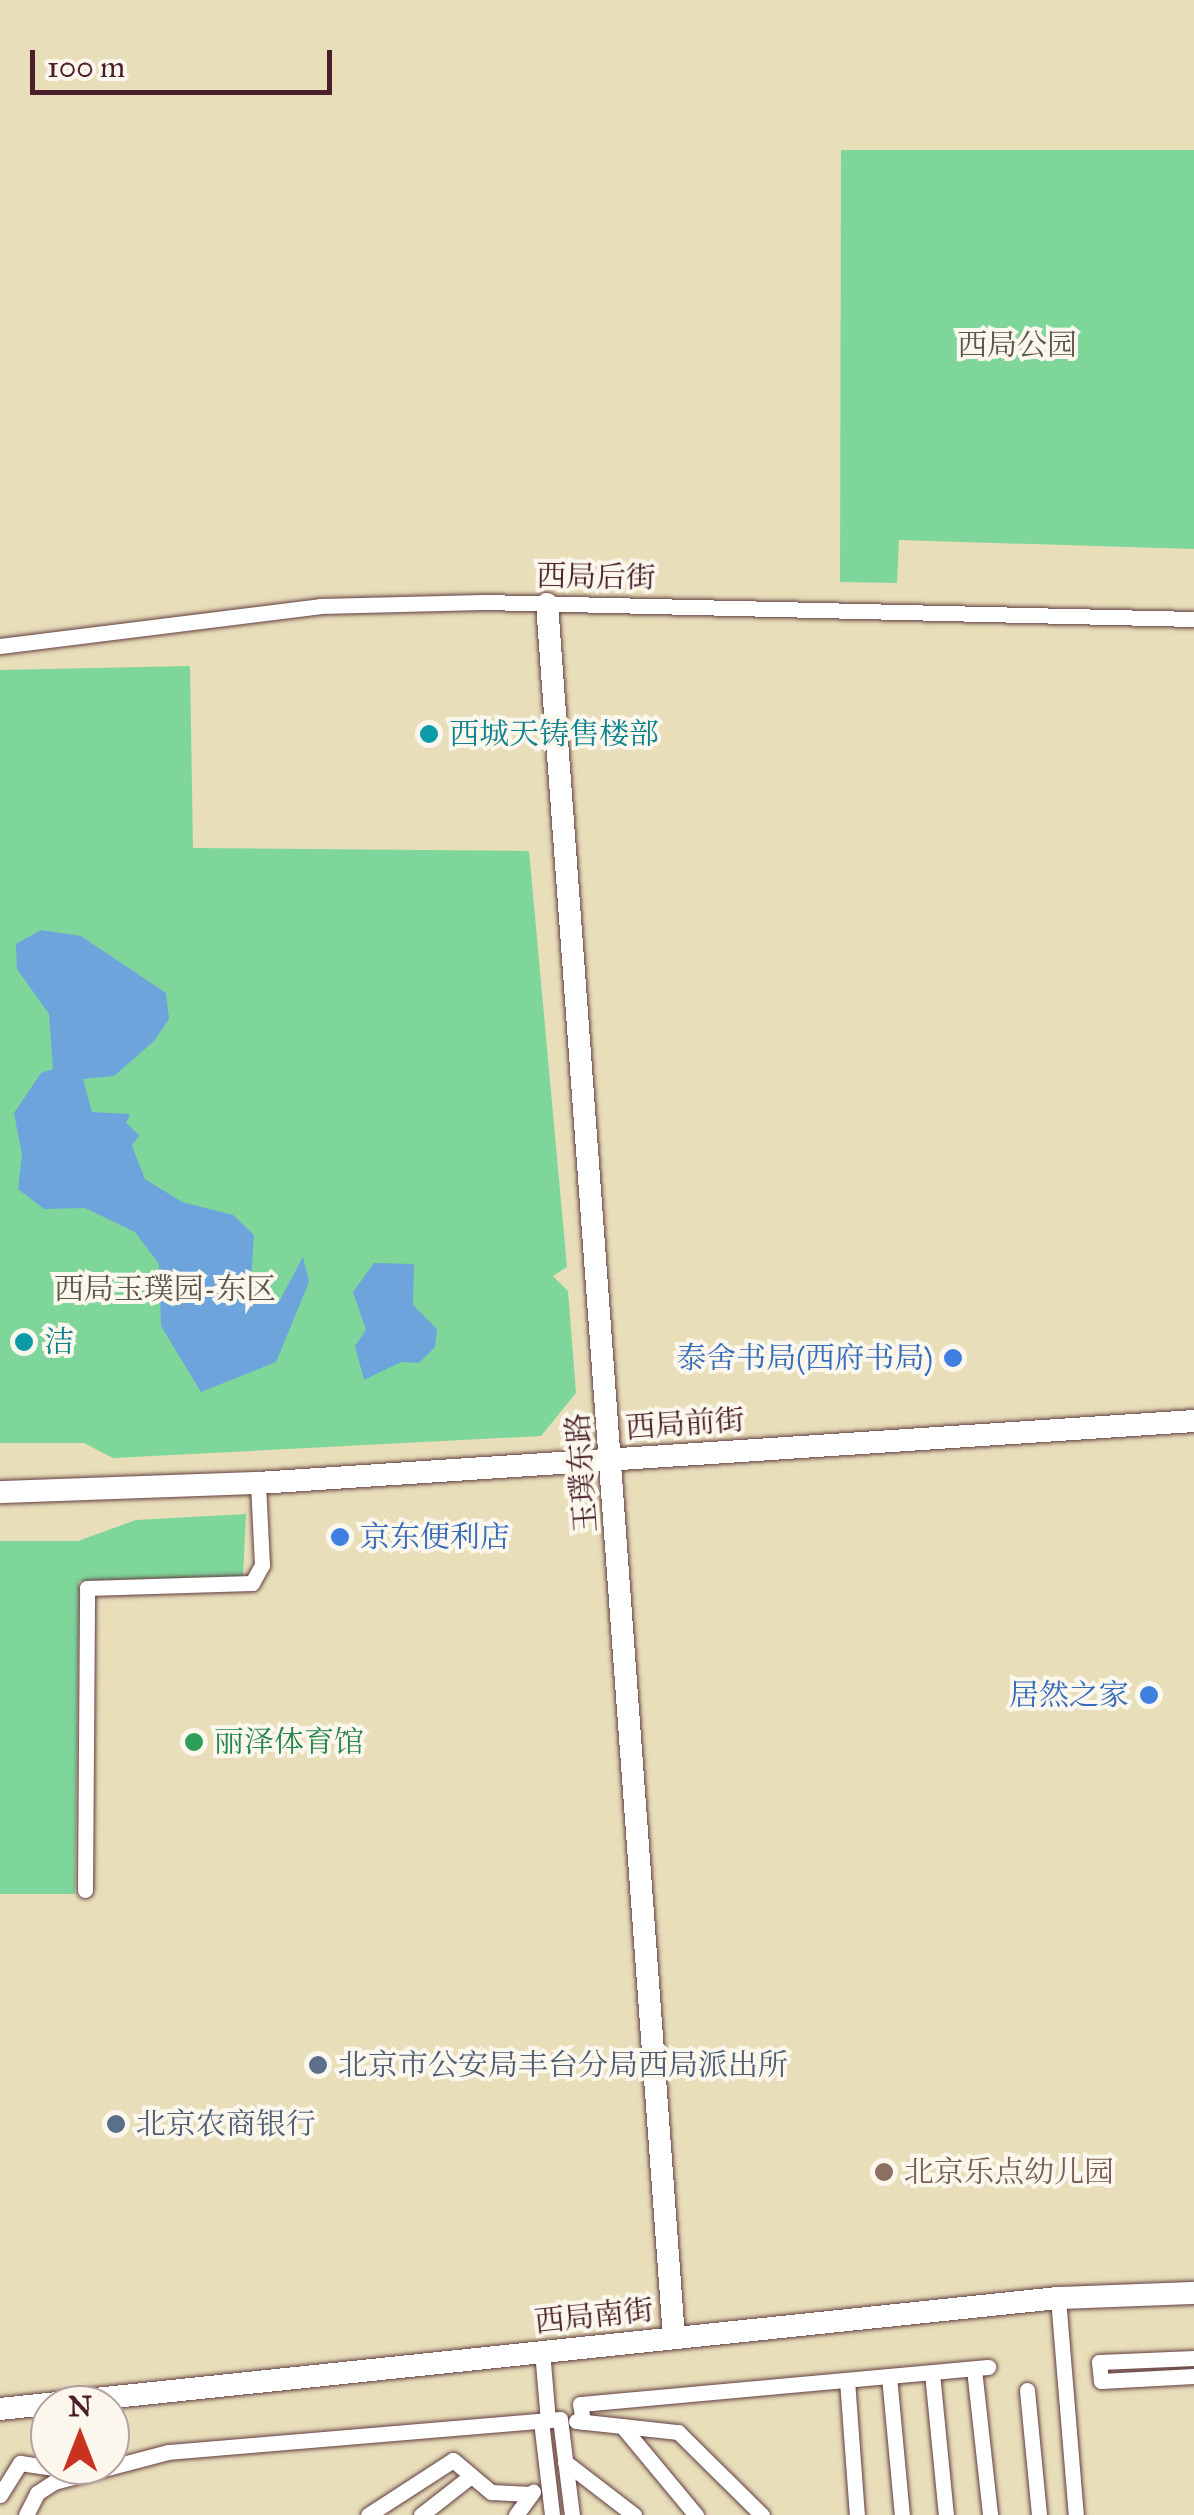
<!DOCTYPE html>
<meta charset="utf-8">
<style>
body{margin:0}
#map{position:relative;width:1194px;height:2515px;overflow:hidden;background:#e8deba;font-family:"IM FELL Great Primer","Noto Serif SC",serif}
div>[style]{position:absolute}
.green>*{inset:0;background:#7ed69b}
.water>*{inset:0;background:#6ca4db}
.roads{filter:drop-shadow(0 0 2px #623c40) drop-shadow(0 0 2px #623c40)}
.street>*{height:15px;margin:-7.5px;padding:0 7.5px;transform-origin:7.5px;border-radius:7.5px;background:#fff}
.secondary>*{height:22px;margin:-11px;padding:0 11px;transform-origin:11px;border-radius:11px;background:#fff}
.dots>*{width:28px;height:28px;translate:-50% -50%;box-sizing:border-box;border:5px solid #fbf7ec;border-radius:50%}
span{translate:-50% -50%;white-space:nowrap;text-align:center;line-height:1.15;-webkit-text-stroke:8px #fbf7ec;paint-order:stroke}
.park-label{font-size:30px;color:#5a564d}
.street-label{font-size:30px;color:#4a1f2b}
.culture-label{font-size:30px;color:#0d838f}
.left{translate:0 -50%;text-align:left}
.shop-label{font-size:30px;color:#366cbe}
.right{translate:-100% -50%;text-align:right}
.leisure-label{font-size:30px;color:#27864d}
.service-label{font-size:30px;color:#4e5e75}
.education-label{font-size:30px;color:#785e54}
.north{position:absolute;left:30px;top:2385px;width:100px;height:100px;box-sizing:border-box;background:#fbf7ec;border:2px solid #b4a19f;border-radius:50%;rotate:0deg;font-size:28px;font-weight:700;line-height:40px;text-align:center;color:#4a1f2b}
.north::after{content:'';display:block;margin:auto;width:35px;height:45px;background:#c8321e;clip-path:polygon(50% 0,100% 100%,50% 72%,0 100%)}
.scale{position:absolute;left:30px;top:50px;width:302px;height:45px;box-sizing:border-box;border:5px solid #4a1f2b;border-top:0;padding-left:12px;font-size:30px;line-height:35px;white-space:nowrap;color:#4a1f2b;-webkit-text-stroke:8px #fbf7ec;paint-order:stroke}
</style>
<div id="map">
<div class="green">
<div style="clip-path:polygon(841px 150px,1194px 150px,1194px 549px,899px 540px,897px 583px,840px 582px)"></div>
<div style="clip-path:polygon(190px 666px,193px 848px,529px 851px,567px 1267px,553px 1276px,568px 1291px,576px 1393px,541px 1436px,113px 1458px,84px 1443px,0 1443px,0 670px)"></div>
<div style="clip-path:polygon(246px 1514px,243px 1576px,79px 1581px,75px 1894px,0 1894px,0 1541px,78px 1541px,136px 1520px)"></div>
</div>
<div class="water">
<div style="clip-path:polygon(41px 930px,81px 936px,166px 993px,169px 1019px,154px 1041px,114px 1076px,83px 1079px,92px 1112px,130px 1114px,126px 1123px,139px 1135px,132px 1146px,145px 1179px,182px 1202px,233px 1215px,254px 1235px,250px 1294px,279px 1302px,303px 1257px,309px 1282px,276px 1362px,201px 1392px,161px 1326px,159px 1264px,135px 1232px,85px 1208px,44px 1209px,18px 1189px,22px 1155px,14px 1113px,41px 1073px,53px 1069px,49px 1014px,17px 969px,16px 944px)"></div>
<div style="clip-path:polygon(374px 1263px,414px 1264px,413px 1305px,437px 1329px,435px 1347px,419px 1363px,401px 1362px,364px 1380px,355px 1346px,366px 1330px,353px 1292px)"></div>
</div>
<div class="roads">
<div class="street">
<div style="left:0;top:646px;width:322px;rotate:-7.1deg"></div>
<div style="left:320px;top:606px;width:163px;rotate:-1.4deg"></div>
<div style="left:483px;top:602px;width:711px;rotate:1.37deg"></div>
<div style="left:85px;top:1890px;width:302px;rotate:-89.6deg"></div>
<div style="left:87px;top:1588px;width:165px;rotate:-1.7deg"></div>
<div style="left:252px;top:1583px;width:21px;rotate:-61deg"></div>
<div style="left:262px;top:1565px;width:82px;rotate:-92.8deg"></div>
<div style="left:1058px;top:2298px;width:218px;rotate:85.3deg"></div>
<div style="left:542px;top:2351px;width:70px;rotate:85.1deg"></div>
<div style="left:1194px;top:2358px;width:95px;rotate:177.6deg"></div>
<div style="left:1099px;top:2362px;width:19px;rotate:84deg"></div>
<div style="left:1101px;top:2381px;width:93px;rotate:-3.1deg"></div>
<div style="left:974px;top:2369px;width:147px;rotate:83.7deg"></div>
<div style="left:932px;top:2373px;width:143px;rotate:84.4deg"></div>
<div style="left:889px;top:2376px;width:140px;rotate:84.7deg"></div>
<div style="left:847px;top:2380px;width:135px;rotate:85.8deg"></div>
<div style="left:1027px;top:2390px;width:126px;rotate:84.5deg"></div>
<div style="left:541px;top:2421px;width:95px;rotate:83.3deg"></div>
<div style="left:576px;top:2421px;width:103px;rotate:6.2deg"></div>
<div style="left:678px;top:2432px;width:118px;rotate:44.7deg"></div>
<div style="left:583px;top:2422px;width:18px;rotate:-99deg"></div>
<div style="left:580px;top:2404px;width:410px;rotate:-5.2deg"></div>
<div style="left:622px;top:2426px;width:116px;rotate:50.3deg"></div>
<div style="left:565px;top:2462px;width:87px;rotate:37.5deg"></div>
<div style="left:0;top:2495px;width:38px;rotate:-58deg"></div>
<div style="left:20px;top:2463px;width:69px;rotate:8.4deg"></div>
<div style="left:26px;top:2515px;width:25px;rotate:-63deg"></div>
<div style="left:37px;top:2493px;width:20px;rotate:-33deg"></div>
<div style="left:54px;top:2482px;width:118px;rotate:-14.7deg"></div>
<div style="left:168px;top:2452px;width:393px;rotate:-4.8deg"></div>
<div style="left:560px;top:2419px;width:97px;rotate:82.9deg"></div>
<div style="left:368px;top:2515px;width:101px;rotate:-32.9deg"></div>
<div style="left:453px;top:2460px;width:50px;rotate:40.1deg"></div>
<div style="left:491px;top:2492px;width:40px;rotate:2.9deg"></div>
<div style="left:421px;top:2515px;width:63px;rotate:-38deg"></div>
<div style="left:516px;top:2515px;width:29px;rotate:-54deg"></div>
</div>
<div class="secondary">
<div style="left:547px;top:604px;width:1739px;rotate:85.81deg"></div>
<div style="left:0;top:1492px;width:258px;rotate:-2deg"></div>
<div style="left:258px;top:1483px;width:938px;rotate:-3.79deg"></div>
<div style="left:0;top:2409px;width:1064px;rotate:-5.99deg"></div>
<div style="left:1058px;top:2298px;width:136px;rotate:-2.1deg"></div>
</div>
</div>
<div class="dots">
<div style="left:429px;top:734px;background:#0f9aa8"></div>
<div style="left:24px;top:1342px;background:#0f9aa8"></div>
<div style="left:953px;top:1358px;background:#3f7fe0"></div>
<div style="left:340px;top:1537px;background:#3f7fe0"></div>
<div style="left:1149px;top:1695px;background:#3f7fe0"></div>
<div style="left:194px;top:1742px;background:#2e9e5b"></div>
<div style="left:318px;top:2065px;background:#5c6f8a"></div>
<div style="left:116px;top:2124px;background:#5c6f8a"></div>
<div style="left:884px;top:2172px;background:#8d6e63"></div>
</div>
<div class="park-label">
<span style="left:1017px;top:345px">西局公园</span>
<span style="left:165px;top:1289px">西局玉璞园-东区</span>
</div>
<div class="street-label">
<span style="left:596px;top:577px;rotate:1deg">西局后街</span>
<span style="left:685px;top:1424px;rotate:-4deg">西局前街</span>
<span style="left:582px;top:1473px;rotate:-94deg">玉璞东路</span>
<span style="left:594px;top:2316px;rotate:-6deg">西局南街</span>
</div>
<div class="culture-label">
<span class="left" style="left:449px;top:734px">西城天铸售楼部</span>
<span class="left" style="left:44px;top:1342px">洁</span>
</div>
<div class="shop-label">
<span class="right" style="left:933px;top:1358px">泰舍书局(西府书局)</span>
<span class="left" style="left:360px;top:1537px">京东便利店</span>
<span class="right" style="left:1129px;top:1695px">居然之家</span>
</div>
<div class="leisure-label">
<span class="left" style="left:214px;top:1742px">丽泽体育馆</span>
</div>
<div class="service-label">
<span class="left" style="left:338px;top:2065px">北京市公安局丰台分局西局派出所</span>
<span class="left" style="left:136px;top:2124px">北京农商银行</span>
</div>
<div class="education-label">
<span class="left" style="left:904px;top:2172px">北京乐点幼儿园</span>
</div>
<div class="north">N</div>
<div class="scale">100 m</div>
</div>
